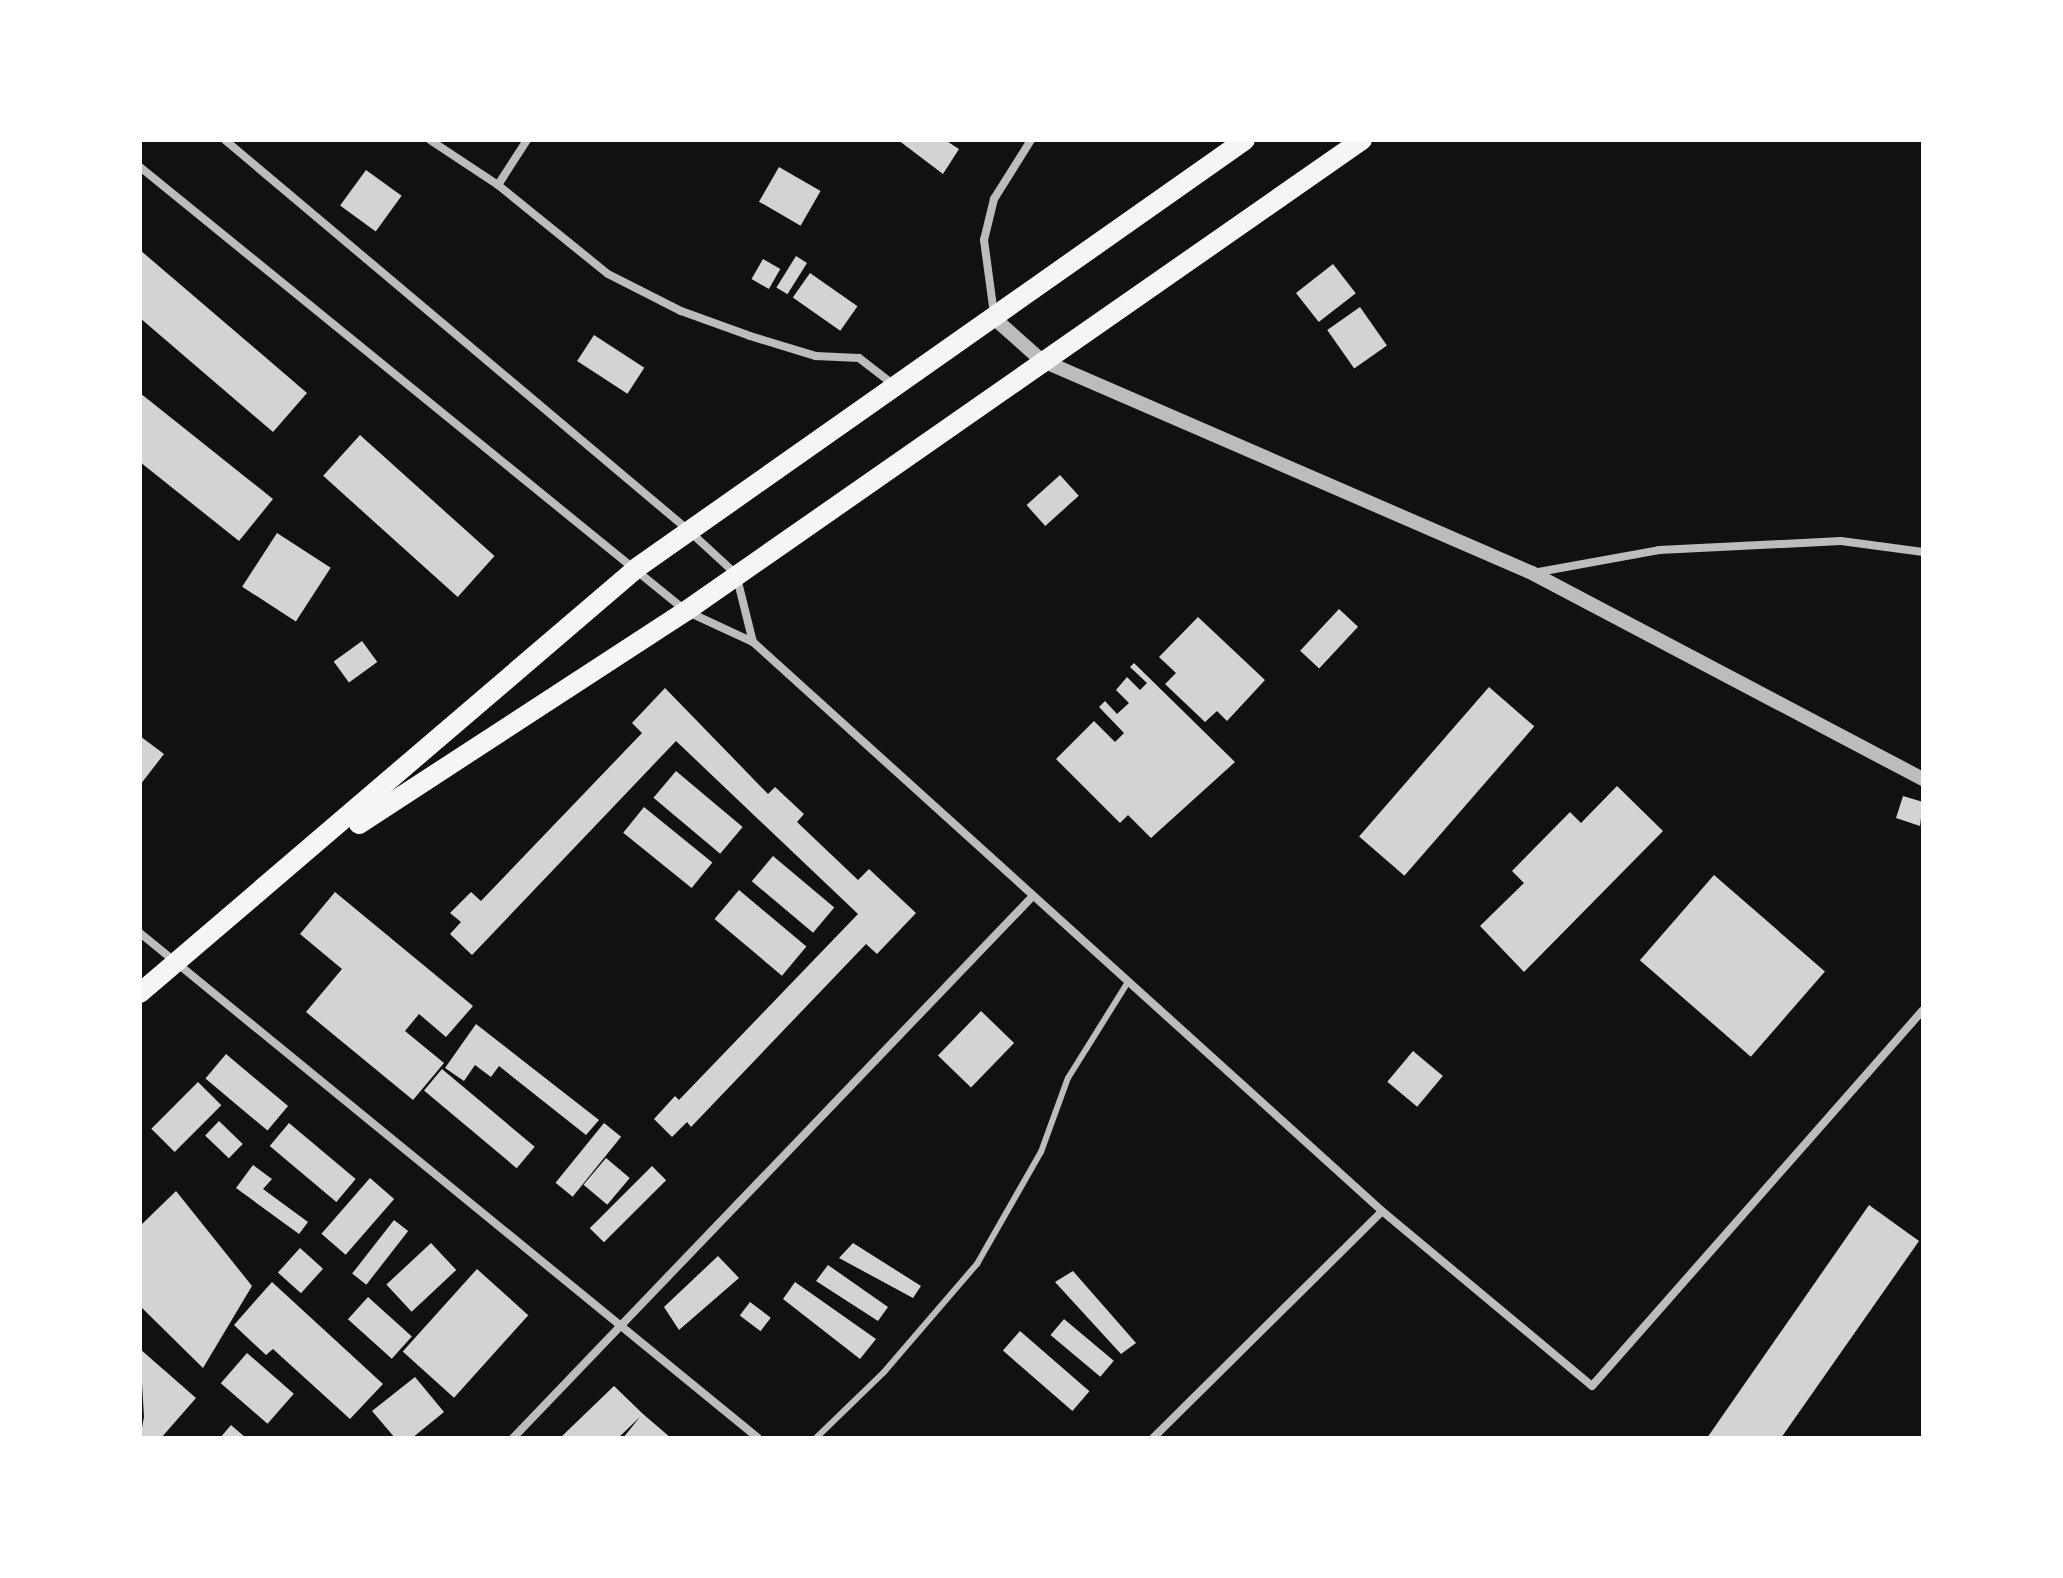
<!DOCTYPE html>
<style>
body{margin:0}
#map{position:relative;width:2063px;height:1578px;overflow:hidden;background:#111;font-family:Lato,sans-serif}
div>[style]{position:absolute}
.building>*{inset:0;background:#d3d3d3;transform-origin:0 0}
.service>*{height:6px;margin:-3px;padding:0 3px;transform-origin:3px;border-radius:3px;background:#bcbcbc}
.minor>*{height:8px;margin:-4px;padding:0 4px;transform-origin:4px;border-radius:4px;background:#bcbcbc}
.tertiary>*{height:14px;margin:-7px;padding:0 7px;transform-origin:7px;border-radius:7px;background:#bcbcbc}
.primary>*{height:20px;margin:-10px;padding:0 10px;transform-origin:10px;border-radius:10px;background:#f5f5f5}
span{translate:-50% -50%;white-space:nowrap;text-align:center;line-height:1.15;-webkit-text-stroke:7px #fff;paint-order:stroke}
.frame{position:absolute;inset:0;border:142px solid #fff;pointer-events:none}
</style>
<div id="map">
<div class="building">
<div style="clip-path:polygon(898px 140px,945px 140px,959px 149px,943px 174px)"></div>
<div style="left:779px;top:167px;width:48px;height:40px;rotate:30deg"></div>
<div style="left:366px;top:170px;width:44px;height:44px;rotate:36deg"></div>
<div style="clip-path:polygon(140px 250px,307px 393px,273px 432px,140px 318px)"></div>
<div style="left:796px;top:256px;width:13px;height:37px;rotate:32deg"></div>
<div style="left:763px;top:259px;width:20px;height:23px;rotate:30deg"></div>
<div style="left:1333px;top:264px;width:37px;height:47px;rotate:52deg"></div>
<div style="left:810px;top:273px;width:58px;height:30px;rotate:35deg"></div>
<div style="left:1360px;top:307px;width:47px;height:40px;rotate:55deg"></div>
<div style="left:594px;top:335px;width:60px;height:31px;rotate:33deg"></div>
<div style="clip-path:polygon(140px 393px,273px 499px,239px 541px,140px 462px)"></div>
<div style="left:360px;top:435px;width:181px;height:55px;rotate:42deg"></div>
<div style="left:1060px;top:475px;width:28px;height:45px;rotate:48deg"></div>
<div style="left:277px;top:533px;width:64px;height:64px;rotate:33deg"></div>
<div style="left:1339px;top:609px;width:26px;height:57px;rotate:43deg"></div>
<div style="clip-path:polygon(1198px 617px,1265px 680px,1227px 721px,1217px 711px,1205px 722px,1165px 684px,1176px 673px,1159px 657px)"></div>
<div style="left:362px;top:641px;width:26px;height:35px;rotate:54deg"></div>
<div style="clip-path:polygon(1134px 663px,1235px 762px,1151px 838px,1128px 815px,1120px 823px,1056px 759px,1094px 721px,1115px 742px,1124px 733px,1099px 707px,1105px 701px,1117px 714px,1129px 703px,1116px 690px,1127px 677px,1140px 690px,1147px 683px,1130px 667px)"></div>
<div style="left:1489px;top:687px;width:60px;height:198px;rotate:41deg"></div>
<div style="clip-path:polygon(665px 688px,768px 794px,775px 787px,804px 814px,797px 822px,858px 880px,869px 869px,916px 913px,877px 954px,866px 944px,691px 1127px,687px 1122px,672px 1137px,654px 1119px,675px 1096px,679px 1100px,858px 914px,676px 741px,472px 955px,450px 934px,461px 922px,450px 913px,471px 892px,481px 901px,642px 733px,632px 723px)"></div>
<div style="clip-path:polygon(140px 736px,164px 754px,140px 785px)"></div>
<div style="left:676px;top:771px;width:87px;height:35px;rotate:40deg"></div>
<div style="clip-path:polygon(1617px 786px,1663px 831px,1524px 972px,1480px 926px,1524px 883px,1512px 871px,1570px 812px,1581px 823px)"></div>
<div style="clip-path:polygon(1903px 796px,1923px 802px,1920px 826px,1896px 818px)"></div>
<div style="left:644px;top:807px;width:88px;height:33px;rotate:39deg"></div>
<div style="left:773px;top:856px;width:80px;height:33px;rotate:40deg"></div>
<div style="left:1714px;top:875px;width:147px;height:113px;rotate:41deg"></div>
<div style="left:739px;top:890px;width:88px;height:38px;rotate:40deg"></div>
<div style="clip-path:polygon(335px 892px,473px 1006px,446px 1037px,419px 1014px,405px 1031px,444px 1063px,413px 1100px,306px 1012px,342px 969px,300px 934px)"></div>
<div style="left:981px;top:1011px;width:46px;height:62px;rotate:44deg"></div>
<div style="clip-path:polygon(476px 1024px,599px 1120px,586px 1135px,499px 1066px,491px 1077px,475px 1065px,464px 1081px,445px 1068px)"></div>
<div style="left:1413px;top:1051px;width:39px;height:40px;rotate:40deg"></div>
<div style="left:226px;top:1054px;width:81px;height:32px;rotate:40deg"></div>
<div style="left:442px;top:1069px;width:121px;height:28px;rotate:40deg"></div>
<div style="left:198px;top:1082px;width:33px;height:66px;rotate:45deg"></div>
<div style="left:219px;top:1121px;width:33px;height:20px;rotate:44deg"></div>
<div style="left:289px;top:1123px;width:87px;height:30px;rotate:40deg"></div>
<div style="left:604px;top:1123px;width:22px;height:77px;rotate:39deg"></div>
<div style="left:606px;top:1158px;width:31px;height:35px;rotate:40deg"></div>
<div style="clip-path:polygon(253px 1165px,272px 1179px,263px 1189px,308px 1222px,299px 1234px,236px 1188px)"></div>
<div style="left:652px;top:1166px;width:20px;height:88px;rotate:45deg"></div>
<div style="left:370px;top:1178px;width:32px;height:74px;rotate:41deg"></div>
<div style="clip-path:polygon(176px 1191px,252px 1286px,203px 1368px,140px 1306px,140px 1226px)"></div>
<div style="clip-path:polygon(1869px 1205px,1919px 1241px,1781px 1438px,1707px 1438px)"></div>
<div style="left:394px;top:1220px;width:18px;height:68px;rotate:38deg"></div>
<div style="left:431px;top:1243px;width:37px;height:61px;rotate:47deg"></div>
<div style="clip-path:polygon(853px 1243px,921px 1286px,913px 1298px,839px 1258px)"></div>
<div style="left:300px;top:1248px;width:31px;height:33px;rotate:42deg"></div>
<div style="clip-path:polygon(718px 1256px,739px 1278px,679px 1330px,664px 1307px)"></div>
<div style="clip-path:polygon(828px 1265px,888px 1307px,878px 1321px,816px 1281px)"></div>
<div style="left:477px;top:1269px;width:69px;height:111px;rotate:42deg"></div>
<div style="clip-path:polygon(1073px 1271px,1136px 1343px,1121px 1354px,1055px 1282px)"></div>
<div style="clip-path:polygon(272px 1282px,383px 1384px,350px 1419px,273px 1349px,266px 1355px,234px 1325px)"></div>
<div style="clip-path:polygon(795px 1282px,876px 1339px,860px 1359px,783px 1299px)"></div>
<div style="left:368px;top:1297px;width:59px;height:30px;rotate:42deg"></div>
<div style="left:750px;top:1302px;width:26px;height:17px;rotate:37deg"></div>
<div style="left:1064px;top:1319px;width:65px;height:21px;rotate:40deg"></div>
<div style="left:1020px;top:1331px;width:92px;height:26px;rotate:41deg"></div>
<div style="clip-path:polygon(140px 1349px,196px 1398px,161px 1438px,140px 1438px,144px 1417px)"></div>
<div style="left:247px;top:1353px;width:62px;height:40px;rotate:41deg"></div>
<div style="clip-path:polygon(415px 1377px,444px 1412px,412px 1438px,395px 1438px,372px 1411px)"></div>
<div style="clip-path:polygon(614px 1386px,643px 1414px,671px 1438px,623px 1438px,640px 1417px,618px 1438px,560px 1438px)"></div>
<div style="clip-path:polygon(231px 1425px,246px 1438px,220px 1438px)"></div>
</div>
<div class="service">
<div style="left:816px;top:1438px;width:95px;rotate:-44.1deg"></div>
<div style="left:884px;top:1372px;width:143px;rotate:-49.3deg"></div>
<div style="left:977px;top:1264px;width:129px;rotate:-60.3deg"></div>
<div style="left:1041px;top:1152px;width:79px;rotate:-70deg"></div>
<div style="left:1068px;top:1078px;width:113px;rotate:-58deg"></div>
</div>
<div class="minor">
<div style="left:225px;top:140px;width:604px;rotate:40.1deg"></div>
<div style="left:687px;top:529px;width:67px;rotate:42.6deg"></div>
<div style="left:736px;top:574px;width:70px;rotate:76deg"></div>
<div style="left:753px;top:642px;width:848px;rotate:42.13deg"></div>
<div style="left:1382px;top:1211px;width:273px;rotate:39.8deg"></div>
<div style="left:1592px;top:1386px;width:501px;rotate:-48.64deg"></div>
<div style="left:430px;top:140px;width:82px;rotate:33.5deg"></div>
<div style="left:498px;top:185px;width:141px;rotate:39deg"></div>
<div style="left:608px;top:274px;width:82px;rotate:26.9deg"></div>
<div style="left:681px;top:311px;width:73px;rotate:19.9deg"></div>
<div style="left:750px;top:336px;width:69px;rotate:16.9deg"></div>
<div style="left:816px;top:356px;width:43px;rotate:2.7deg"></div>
<div style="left:859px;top:358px;width:44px;rotate:37.6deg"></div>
<div style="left:140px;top:167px;width:704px;rotate:39.12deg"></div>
<div style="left:686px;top:611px;width:74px;rotate:24.8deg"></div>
<div style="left:498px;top:185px;width:54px;rotate:-57.2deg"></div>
<div style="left:994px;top:314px;width:75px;rotate:-97.7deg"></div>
<div style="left:984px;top:240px;width:42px;rotate:-76.3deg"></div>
<div style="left:994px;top:199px;width:70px;rotate:-57.9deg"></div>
<div style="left:1533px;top:573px;width:128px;rotate:-10.3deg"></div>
<div style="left:1659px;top:550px;width:182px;rotate:-2.8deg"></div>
<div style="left:1841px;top:541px;width:83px;rotate:7.6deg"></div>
<div style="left:140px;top:933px;width:798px;rotate:39.25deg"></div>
<div style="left:513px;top:1438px;width:751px;rotate:-46.19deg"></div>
<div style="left:1153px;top:1438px;width:322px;rotate:-44.7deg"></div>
</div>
<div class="tertiary">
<div style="left:995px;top:319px;width:62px;rotate:41.7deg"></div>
<div style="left:1041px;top:360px;width:535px;rotate:23.45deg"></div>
<div style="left:1532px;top:573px;width:442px;rotate:27.8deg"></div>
</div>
<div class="primary">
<div style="left:359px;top:824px;width:390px;rotate:-33.1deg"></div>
<div style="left:686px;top:611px;width:824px;rotate:-34.87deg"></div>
<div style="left:140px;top:993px;width:655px;rotate:-40.54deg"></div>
<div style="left:638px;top:567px;width:742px;rotate:-35.12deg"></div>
</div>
<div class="frame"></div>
</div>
